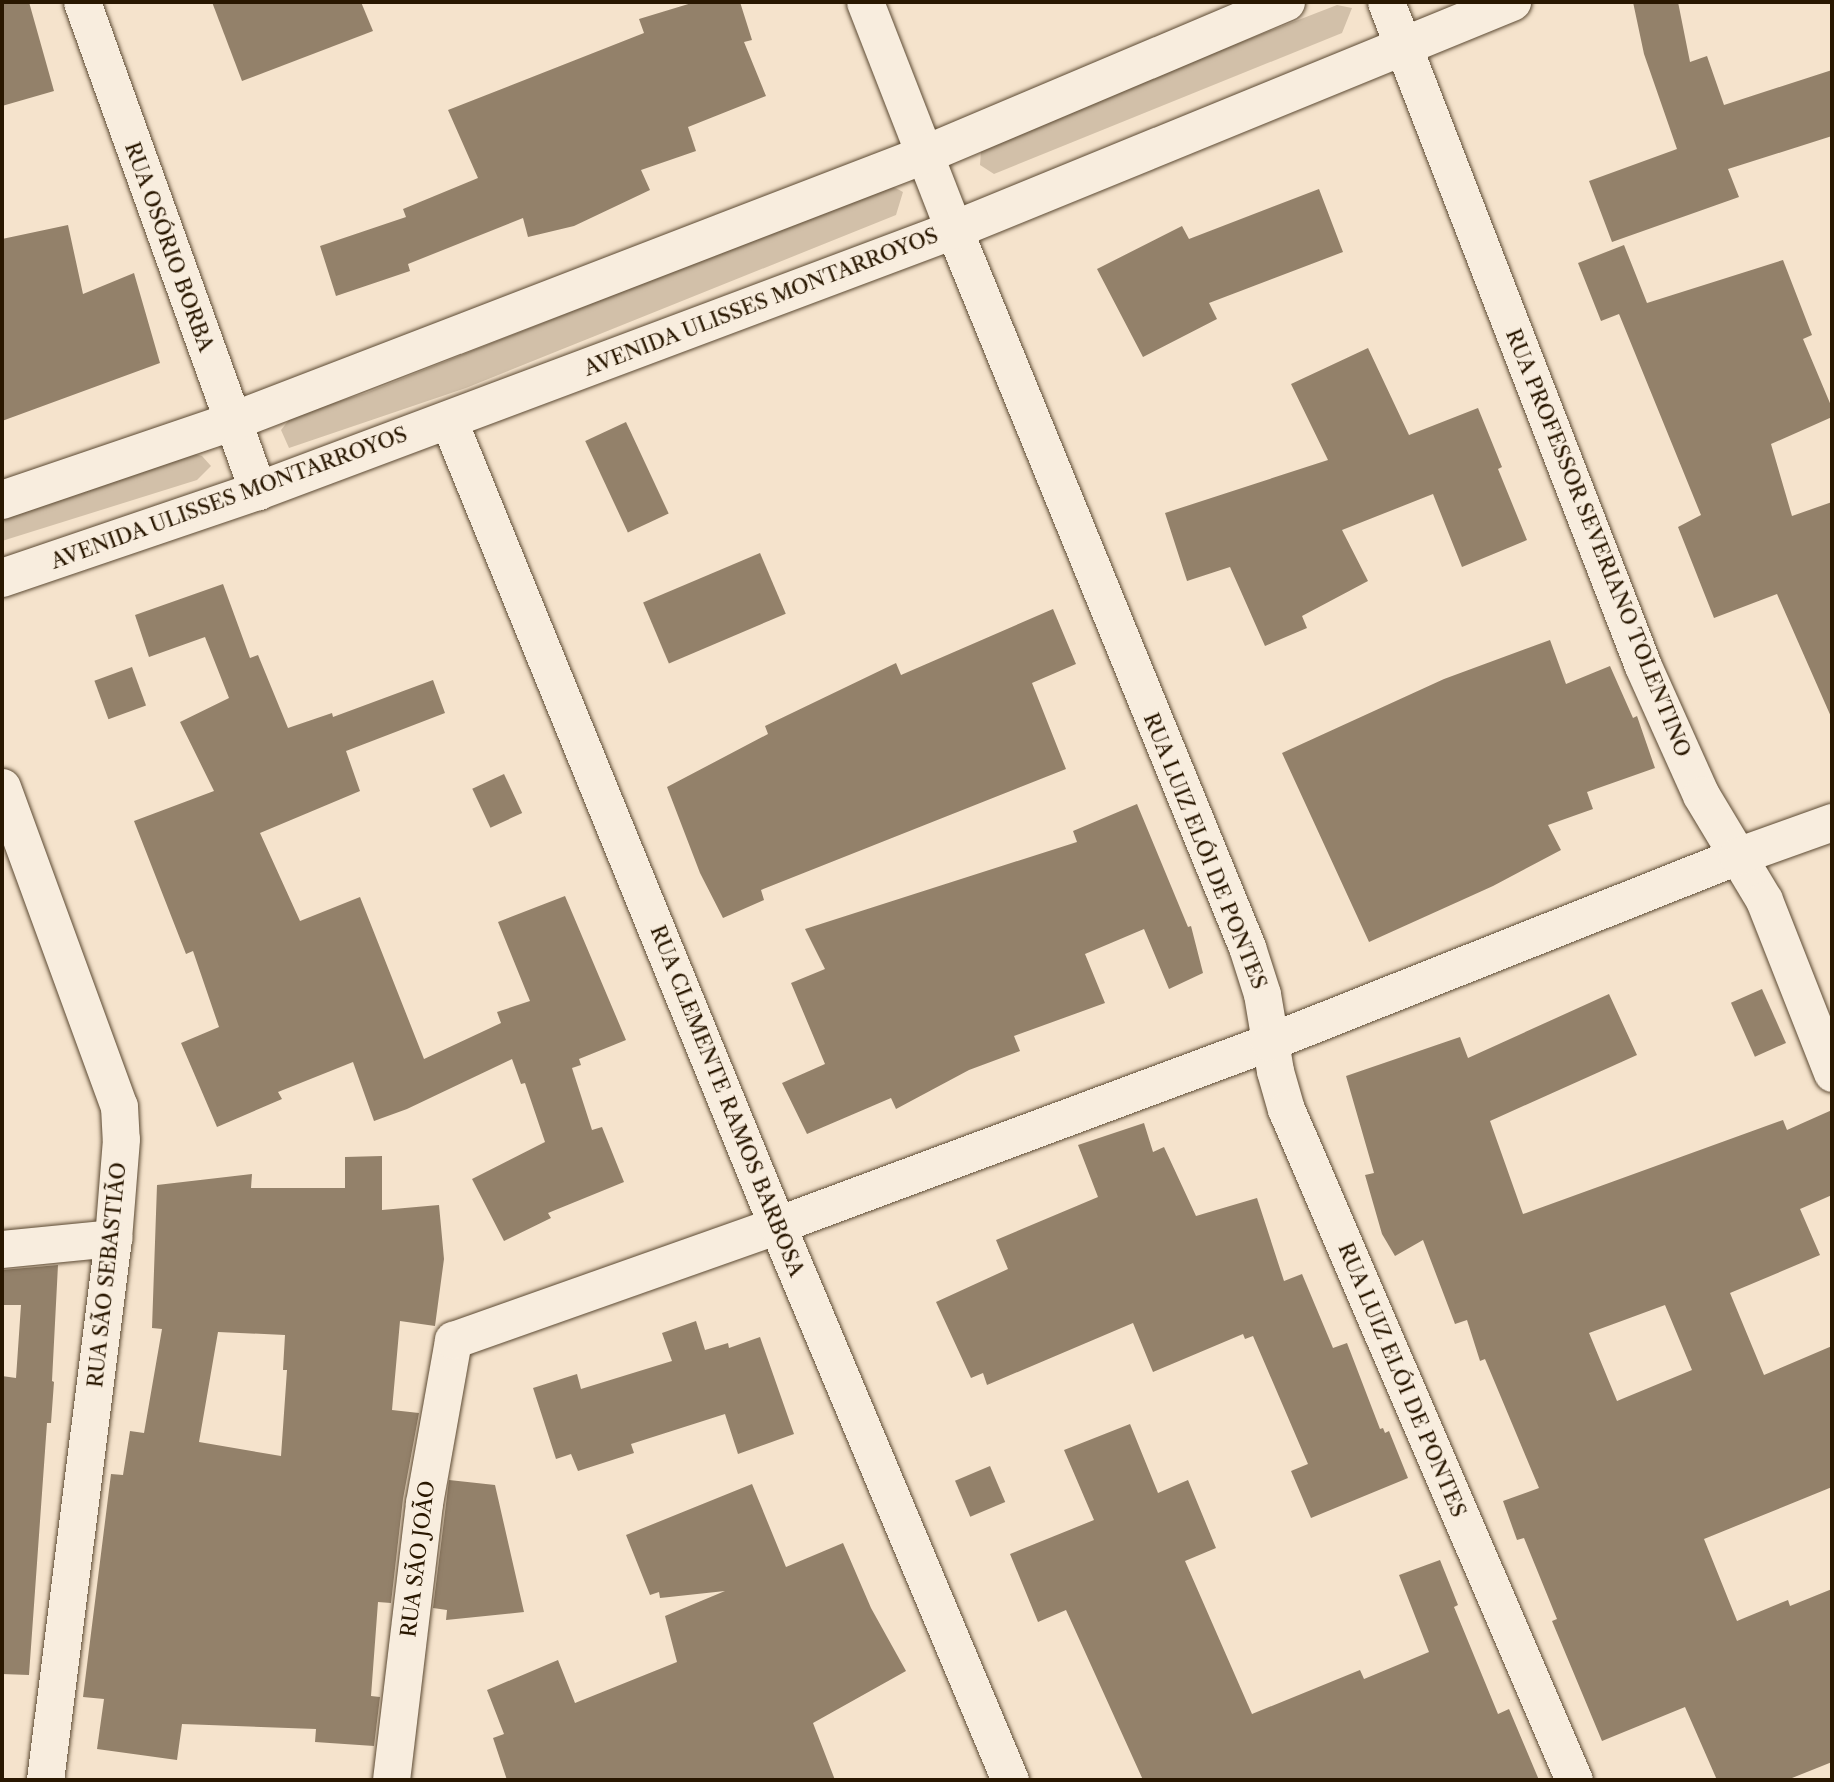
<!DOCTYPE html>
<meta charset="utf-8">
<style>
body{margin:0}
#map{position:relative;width:1834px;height:1782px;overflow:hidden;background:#f5e3cc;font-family:"Libre Caslon Text",serif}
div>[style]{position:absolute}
.green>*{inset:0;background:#d2c0a9}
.building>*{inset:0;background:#93816a;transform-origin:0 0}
.roads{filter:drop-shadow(0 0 2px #5c4a33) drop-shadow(0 0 2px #5c4a33)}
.street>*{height:37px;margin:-18.5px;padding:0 18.5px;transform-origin:18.5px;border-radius:18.5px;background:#f8edde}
.secondary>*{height:38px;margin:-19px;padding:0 19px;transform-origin:19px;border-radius:19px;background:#f8edde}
span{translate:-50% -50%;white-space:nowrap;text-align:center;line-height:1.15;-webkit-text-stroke:6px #f8edde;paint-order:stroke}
.street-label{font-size:21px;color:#291700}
.frame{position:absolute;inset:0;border:4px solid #291700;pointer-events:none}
</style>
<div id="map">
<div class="green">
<div style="clip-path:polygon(1337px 5px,1352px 8px,1342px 33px,994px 174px,980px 165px,981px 151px,1003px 134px)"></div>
<div style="clip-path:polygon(890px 185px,903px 192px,896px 215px,466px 388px,289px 448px,281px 430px,292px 416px,366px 393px)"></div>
<div style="clip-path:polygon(185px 451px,202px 456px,211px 466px,197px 480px,2px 541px,2px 508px)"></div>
</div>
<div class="building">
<div style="clip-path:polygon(2px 2px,29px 2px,54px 91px,2px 106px)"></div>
<div style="clip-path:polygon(212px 2px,361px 2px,373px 31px,242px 81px)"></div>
<div style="clip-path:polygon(695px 2px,740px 2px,752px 40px,744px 42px,766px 96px,688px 127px,696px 151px,641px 170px,650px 190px,574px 226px,528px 237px,523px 218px,408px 264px,410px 271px,336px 296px,320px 246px,406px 217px,403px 209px,478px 178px,448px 110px,644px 33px,639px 19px)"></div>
<div style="clip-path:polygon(1633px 2px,1678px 2px,1690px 62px,1707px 56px,1724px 105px,1832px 70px,1832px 136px,1728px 169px,1739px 197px,1612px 242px,1589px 181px,1677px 149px,1644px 54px)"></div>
<div style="clip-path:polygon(1319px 189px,1343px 252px,1209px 303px,1217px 319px,1143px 357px,1097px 269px,1182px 226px,1189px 239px)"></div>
<div style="clip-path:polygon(68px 225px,83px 294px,134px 273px,160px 363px,2px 421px,2px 239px)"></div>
<div style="clip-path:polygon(1624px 245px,1647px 303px,1783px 260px,1812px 335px,1803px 339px,1832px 408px,1832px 417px,1771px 444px,1792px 516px,1832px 502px,1832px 719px,1777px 594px,1714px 618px,1678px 527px,1701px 515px,1619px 314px,1601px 321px,1578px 263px)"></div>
<div style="clip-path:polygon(1368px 348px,1409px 435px,1478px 408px,1502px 467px,1498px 469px,1527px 540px,1462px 567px,1433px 494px,1342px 530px,1368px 581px,1302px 616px,1307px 628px,1265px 646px,1230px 567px,1187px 581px,1165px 513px,1328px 460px,1291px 384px)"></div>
<div style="left:626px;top:422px;width:101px;height:45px;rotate:65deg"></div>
<div style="left:760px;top:553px;width:66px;height:127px;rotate:67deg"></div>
<div style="clip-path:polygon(223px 584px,250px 658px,258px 655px,288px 728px,332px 713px,333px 717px,433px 680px,445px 713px,346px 751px,360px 791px,260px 833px,300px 921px,360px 897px,424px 1059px,501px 1023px,497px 1012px,530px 1001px,498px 922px,565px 896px,626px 1040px,579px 1059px,581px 1065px,572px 1068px,592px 1130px,602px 1127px,624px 1182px,548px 1213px,551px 1218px,504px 1241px,472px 1179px,545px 1142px,525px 1083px,521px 1084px,512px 1059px,407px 1109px,374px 1121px,353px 1062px,278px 1092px,282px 1099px,217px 1127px,181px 1043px,219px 1027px,193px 951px,186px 954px,134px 821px,214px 791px,180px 722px,229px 698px,205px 637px,149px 657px,135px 615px)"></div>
<div style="clip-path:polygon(1053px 609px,1076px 664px,1032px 683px,1066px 769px,761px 890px,764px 900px,723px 918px,700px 873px,667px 787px,768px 734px,765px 726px,896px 663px,901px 675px)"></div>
<div style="clip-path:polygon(1550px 640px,1566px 684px,1610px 666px,1633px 718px,1637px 716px,1655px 768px,1587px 792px,1593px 809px,1548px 825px,1561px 850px,1493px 886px,1369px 942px,1282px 753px,1444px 679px)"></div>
<div style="left:132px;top:667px;width:41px;height:40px;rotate:70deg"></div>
<div style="left:504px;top:774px;width:43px;height:35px;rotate:65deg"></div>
<div style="clip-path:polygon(1137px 804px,1188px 927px,1191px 926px,1203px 973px,1169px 989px,1144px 929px,1085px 954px,1105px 1003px,1014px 1036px,1020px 1051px,969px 1070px,896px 1109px,891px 1098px,807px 1134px,782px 1083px,825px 1064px,791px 983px,825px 969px,805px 929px,1077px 842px,1073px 831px)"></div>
<div style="left:1762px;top:989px;width:59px;height:34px;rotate:66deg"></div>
<div style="clip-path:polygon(evenodd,1609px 994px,1637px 1055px,1490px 1121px,1523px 1214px,1783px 1120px,1787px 1130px,1832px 1110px,1832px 1195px,1800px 1209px,1820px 1255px,1730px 1293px,1764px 1375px,1832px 1346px,1832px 1487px,1704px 1539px,1737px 1621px,1788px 1600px,1790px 1606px,1832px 1589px,1832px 1762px,1787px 1780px,1717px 1780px,1685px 1707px,1602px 1741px,1552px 1621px,1557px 1619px,1524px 1538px,1517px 1540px,1503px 1501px,1539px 1488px,1485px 1359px,1480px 1361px,1467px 1320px,1455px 1324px,1423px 1240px,1395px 1256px,1382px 1234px,1365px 1175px,1374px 1173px,1346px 1076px,1460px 1037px,1468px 1058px,1609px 994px,1665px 1305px,1692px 1370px,1617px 1401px,1589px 1333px,1665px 1305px)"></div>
<div style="clip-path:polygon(1144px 1123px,1153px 1152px,1164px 1147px,1196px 1216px,1257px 1198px,1284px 1281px,1302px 1274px,1333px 1348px,1347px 1343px,1380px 1429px,1383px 1428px,1385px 1433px,1389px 1431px,1408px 1478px,1311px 1518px,1291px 1471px,1308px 1464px,1253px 1336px,1245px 1339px,1243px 1334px,1153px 1372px,1133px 1323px,987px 1385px,983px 1373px,971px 1378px,936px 1302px,1008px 1269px,996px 1240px,1098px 1197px,1078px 1145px)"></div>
<div style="clip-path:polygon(evenodd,382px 1156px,382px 1210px,439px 1205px,444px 1259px,435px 1326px,400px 1321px,392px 1410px,419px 1413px,403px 1499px,391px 1603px,378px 1602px,371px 1696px,380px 1697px,374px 1746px,315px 1742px,316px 1729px,182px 1724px,177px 1760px,97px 1749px,104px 1699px,83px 1697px,111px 1474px,123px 1475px,130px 1431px,144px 1433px,162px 1329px,152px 1328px,157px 1185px,252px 1174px,251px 1188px,345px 1188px,345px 1157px,382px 1156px,218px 1332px,285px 1335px,283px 1370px,287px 1370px,281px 1456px,199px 1442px,218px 1332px)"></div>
<div style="clip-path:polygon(58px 1265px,52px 1381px,54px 1382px,51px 1423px,47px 1423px,29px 1675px,2px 1674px,2px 1376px,16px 1378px,21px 1305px,2px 1305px,2px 1270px)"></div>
<div style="clip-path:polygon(696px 1321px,705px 1350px,728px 1343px,729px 1348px,760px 1337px,794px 1434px,738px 1454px,725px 1414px,631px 1444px,634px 1453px,578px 1471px,571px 1454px,556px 1459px,533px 1388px,577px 1374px,581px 1389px,672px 1361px,662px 1333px)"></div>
<div style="clip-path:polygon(1130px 1424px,1158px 1493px,1188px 1480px,1216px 1548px,1185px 1561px,1252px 1714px,1360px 1670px,1364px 1679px,1429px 1652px,1399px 1575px,1440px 1560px,1458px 1605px,1454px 1607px,1498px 1714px,1509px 1709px,1539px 1780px,1143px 1780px,1066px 1610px,1038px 1622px,1010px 1554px,1094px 1520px,1064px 1450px)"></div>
<div style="left:990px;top:1466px;width:39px;height:38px;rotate:67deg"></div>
<div style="clip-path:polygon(449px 1480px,495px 1485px,524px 1612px,446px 1620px,447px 1610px,433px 1608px)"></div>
<div style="clip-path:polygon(752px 1484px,786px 1567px,843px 1543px,871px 1608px,906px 1671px,813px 1723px,835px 1780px,507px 1780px,493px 1738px,504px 1734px,487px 1690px,558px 1660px,575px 1703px,677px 1662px,665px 1616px,725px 1591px,660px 1598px,659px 1592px,650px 1595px,626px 1535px)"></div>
</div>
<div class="roads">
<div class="street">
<div style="left:82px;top:2px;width:520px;rotate:70.21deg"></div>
<div style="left:865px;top:2px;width:245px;rotate:68.7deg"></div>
<div style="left:954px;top:230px;width:775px;rotate:67.77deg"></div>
<div style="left:1247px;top:947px;width:49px;rotate:72.3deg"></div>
<div style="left:1262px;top:994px;width:78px;rotate:80.4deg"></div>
<div style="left:1275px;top:1071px;width:40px;rotate:74deg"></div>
<div style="left:1286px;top:1109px;width:730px;rotate:66.77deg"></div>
<div style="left:1386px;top:2px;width:712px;rotate:68.84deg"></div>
<div style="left:1643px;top:666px;width:141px;rotate:65.8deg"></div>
<div style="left:1701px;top:795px;width:122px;rotate:59deg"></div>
<div style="left:1764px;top:900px;width:186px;rotate:68.5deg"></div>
<div style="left:448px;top:419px;width:871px;rotate:67.8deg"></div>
<div style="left:777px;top:1225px;width:602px;rotate:67.23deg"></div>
<div style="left:2px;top:787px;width:340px;rotate:69.9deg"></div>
<div style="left:119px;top:1106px;width:33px;rotate:87deg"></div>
<div style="left:121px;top:1139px;width:99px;rotate:94.6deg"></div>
<div style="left:113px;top:1238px;width:546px;rotate:97.15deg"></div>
<div style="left:2px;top:1249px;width:112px;rotate:-5.7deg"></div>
<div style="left:391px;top:1780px;width:279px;rotate:-83.2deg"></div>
<div style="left:424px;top:1503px;width:166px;rotate:-79.9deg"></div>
<div style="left:453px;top:1340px;width:344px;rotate:-19.5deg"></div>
<div style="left:777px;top:1225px;width:525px;rotate:-20.4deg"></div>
<div style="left:1269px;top:1042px;width:504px;rotate:-21.67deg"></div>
<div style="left:1737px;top:856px;width:101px;rotate:-19.7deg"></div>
</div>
<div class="secondary">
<div style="left:2px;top:500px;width:242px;rotate:-18.8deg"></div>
<div style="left:231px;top:422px;width:743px;rotate:-21.07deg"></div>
<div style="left:924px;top:155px;width:393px;rotate:-22.9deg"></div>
<div style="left:2px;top:578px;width:270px;rotate:-18.8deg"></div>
<div style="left:258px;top:491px;width:743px;rotate:-20.56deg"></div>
<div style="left:954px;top:230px;width:603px;rotate:-22.23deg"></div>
</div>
</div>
<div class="street-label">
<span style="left:169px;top:247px;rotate:70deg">RUA OSÓRIO BORBA</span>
<span style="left:761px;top:302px;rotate:-21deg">AVENIDA ULISSES MONTARROYOS</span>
<span style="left:229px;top:498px;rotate:-20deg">AVENIDA ULISSES MONTARROYOS</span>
<span style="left:1598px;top:543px;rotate:68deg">RUA PROFESSOR SEVERIANO TOLENTINO</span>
<span style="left:1205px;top:851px;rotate:68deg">RUA LUIZ ELÓI DE PONTES</span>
<span style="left:727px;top:1101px;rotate:68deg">RUA CLEMENTE RAMOS BARBOSA</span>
<span style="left:107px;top:1275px;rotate:-84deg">RUA SÃO SEBASTIÃO</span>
<span style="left:1402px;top:1380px;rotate:67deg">RUA LUIZ ELÓI DE PONTES</span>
<span style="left:418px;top:1559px;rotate:-83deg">RUA SÃO JOÃO</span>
</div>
<div class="frame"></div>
</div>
